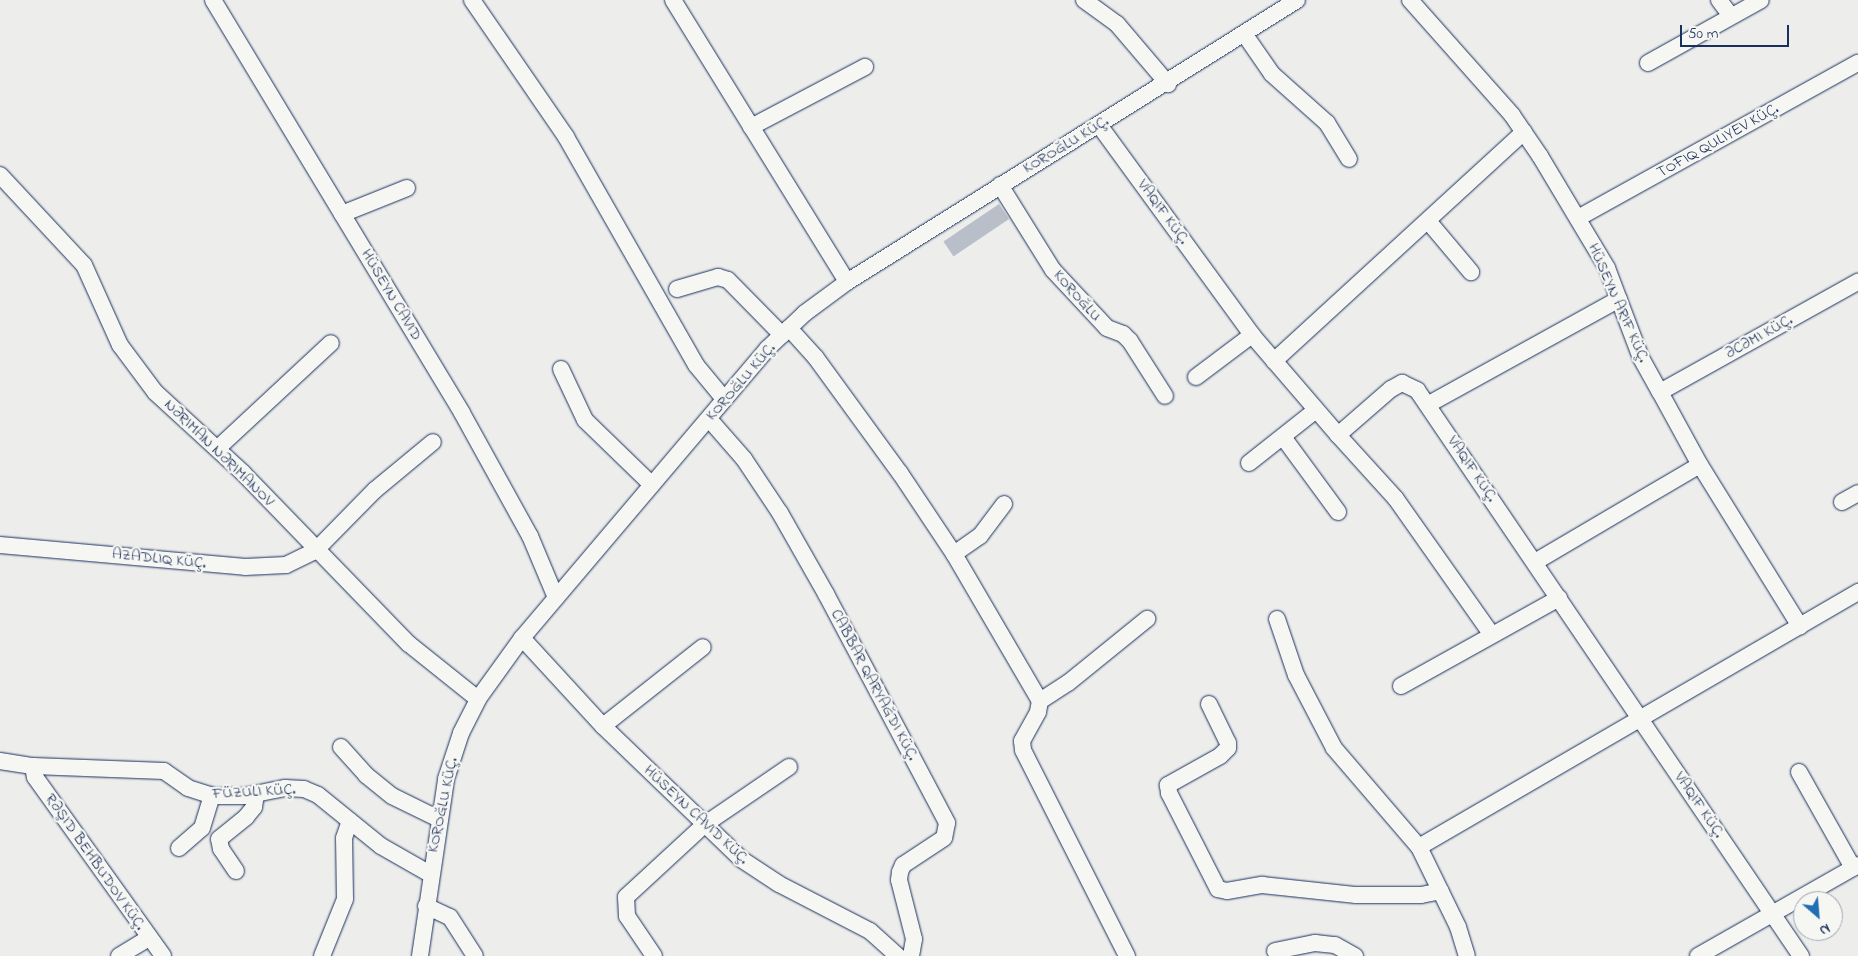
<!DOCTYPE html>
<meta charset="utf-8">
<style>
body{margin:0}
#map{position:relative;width:1858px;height:956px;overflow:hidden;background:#edeeec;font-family:"Indie Flower",sans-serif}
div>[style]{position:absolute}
.building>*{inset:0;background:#b9bfc8;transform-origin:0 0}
.roads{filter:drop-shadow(0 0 1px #1b2f5e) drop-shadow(0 0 1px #1b2f5e)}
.minor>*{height:16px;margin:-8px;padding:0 8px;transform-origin:8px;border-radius:8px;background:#f6f6f2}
span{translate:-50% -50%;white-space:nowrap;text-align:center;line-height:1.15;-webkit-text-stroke:4.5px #f6f6f2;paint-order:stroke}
.street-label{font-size:16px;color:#1b2f5e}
.north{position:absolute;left:1793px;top:891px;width:50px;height:50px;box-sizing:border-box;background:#f6f6f2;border:1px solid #9ea6b7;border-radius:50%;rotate:153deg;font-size:14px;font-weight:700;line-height:20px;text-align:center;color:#1b2f5e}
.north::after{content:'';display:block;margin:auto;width:18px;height:22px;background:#1f6fb2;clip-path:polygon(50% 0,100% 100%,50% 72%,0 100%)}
.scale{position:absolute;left:1680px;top:25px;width:109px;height:22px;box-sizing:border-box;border:2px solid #1b2f5e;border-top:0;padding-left:6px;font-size:15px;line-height:18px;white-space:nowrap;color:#1b2f5e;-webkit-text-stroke:4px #f6f6f2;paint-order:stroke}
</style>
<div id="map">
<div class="building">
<div style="left:999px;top:204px;width:18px;height:67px;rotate:56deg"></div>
</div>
<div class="roads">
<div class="minor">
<div style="left:213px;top:0;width:482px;rotate:58.9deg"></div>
<div style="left:462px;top:413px;width:141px;rotate:61.1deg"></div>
<div style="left:530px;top:536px;width:67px;rotate:67.2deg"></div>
<div style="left:472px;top:0;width:166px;rotate:55.5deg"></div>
<div style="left:566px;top:137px;width:262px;rotate:60.3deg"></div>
<div style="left:696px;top:365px;width:44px;rotate:50.5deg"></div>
<div style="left:673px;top:0;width:331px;rotate:58.3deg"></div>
<div style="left:1084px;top:0;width:41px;rotate:36deg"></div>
<div style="left:1117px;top:24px;width:79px;rotate:49.6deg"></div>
<div style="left:1410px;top:0;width:154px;rotate:48.4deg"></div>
<div style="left:1512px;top:115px;width:50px;rotate:55.7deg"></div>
<div style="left:1540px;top:156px;width:131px;rotate:59.1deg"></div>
<div style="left:1607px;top:268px;width:96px;rotate:69.3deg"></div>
<div style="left:1641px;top:358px;width:39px;rotate:61deg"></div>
<div style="left:1660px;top:392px;width:83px;rotate:61.3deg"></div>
<div style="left:1700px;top:465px;width:190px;rotate:58.2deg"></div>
<div style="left:1719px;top:0;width:20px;rotate:53deg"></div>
<div style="left:1245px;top:35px;width:47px;rotate:55.3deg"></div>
<div style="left:1272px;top:74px;width:74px;rotate:41.7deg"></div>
<div style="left:1327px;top:123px;width:42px;rotate:58.6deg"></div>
<div style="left:1648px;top:63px;width:129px;rotate:-29.1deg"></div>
<div style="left:1099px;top:125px;width:260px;rotate:53.9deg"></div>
<div style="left:1252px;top:335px;width:132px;rotate:49.3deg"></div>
<div style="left:1338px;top:435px;width:70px;rotate:-41deg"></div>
<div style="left:1391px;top:389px;width:13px;rotate:-29deg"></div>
<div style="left:1402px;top:383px;width:17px;rotate:25deg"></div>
<div style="left:1417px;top:390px;width:684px;rotate:55.85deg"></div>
<div style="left:751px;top:127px;width:129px;rotate:-27.8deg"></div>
<div style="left:0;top:175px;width:123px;rotate:47deg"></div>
<div style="left:84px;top:265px;width:88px;rotate:65.8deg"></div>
<div style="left:120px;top:345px;width:59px;rotate:53.3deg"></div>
<div style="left:155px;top:392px;width:120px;rotate:42.6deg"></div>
<div style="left:243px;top:473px;width:238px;rotate:45.9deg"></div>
<div style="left:409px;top:644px;width:88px;rotate:38.6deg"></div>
<div style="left:1000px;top:185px;width:100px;rotate:58.1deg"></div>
<div style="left:1053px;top:270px;width:79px;rotate:47deg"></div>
<div style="left:1107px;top:328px;width:17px;rotate:21deg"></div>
<div style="left:1123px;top:334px;width:10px;rotate:45deg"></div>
<div style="left:1130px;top:341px;width:65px;rotate:57.5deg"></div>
<div style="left:342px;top:214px;width:70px;rotate:-21.8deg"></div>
<div style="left:1578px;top:218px;width:320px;rotate:-29deg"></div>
<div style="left:1428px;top:221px;width:67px;rotate:49.9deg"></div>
<div style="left:677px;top:289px;width:43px;rotate:-16.3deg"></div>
<div style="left:718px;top:277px;width:10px;rotate:17deg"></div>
<div style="left:728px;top:280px;width:77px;rotate:45.5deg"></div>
<div style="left:789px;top:328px;width:40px;rotate:48deg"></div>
<div style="left:816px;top:358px;width:142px;rotate:53.9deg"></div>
<div style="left:900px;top:473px;width:97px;rotate:56.3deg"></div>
<div style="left:954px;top:554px;width:170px;rotate:59.7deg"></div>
<div style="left:1274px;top:361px;width:339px;rotate:-42.5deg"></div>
<div style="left:561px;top:369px;width:56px;rotate:64.8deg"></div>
<div style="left:585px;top:420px;width:93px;rotate:44.1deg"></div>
<div style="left:1196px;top:377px;width:70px;rotate:-36.9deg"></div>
<div style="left:1660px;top:392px;width:227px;rotate:-29.1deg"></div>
<div style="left:1429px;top:404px;width:217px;rotate:-28.9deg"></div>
<div style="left:709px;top:419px;width:53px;rotate:48.8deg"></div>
<div style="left:744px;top:459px;width:65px;rotate:56.3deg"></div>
<div style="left:780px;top:513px;width:93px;rotate:60.4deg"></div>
<div style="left:826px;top:594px;width:259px;rotate:62.1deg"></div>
<div style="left:947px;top:823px;width:15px;rotate:101deg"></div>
<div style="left:944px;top:838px;width:49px;rotate:146.6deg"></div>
<div style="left:903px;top:865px;width:8px;rotate:113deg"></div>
<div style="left:900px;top:872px;width:8px;rotate:97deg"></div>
<div style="left:899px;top:880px;width:61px;rotate:75.7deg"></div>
<div style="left:914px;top:939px;width:17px;rotate:100deg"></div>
<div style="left:1338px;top:435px;width:86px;rotate:47.8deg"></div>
<div style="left:1396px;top:499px;width:166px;rotate:54.8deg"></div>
<div style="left:1283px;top:437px;width:93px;rotate:53.7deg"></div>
<div style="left:218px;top:448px;width:154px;rotate:-42.9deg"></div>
<div style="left:1249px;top:463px;width:85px;rotate:-38.3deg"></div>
<div style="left:1842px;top:502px;width:18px;rotate:-29deg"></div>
<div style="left:0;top:545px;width:246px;rotate:5.1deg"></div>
<div style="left:245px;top:567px;width:41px;rotate:-2.8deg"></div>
<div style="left:286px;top:565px;width:32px;rotate:-26deg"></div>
<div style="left:315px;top:551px;width:86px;rotate:-45.5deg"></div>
<div style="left:375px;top:490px;width:75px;rotate:-39.6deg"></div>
<div style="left:954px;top:554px;width:32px;rotate:-35deg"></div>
<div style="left:980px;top:536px;width:40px;rotate:-53deg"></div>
<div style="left:1535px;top:562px;width:191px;rotate:-30.5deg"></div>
<div style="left:1277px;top:619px;width:59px;rotate:71.3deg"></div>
<div style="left:1296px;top:675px;width:82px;rotate:62.5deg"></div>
<div style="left:1334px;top:748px;width:130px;rotate:49.4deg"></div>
<div style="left:1419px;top:847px;width:89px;rotate:64deg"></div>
<div style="left:1458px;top:927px;width:30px;rotate:73deg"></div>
<div style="left:522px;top:638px;width:120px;rotate:47.4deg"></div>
<div style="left:603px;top:726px;width:192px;rotate:43.9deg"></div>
<div style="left:741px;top:859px;width:45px;rotate:33.3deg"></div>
<div style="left:779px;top:884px;width:102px;rotate:27.3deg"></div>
<div style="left:870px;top:931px;width:38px;rotate:42deg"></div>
<div style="left:1401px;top:686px;width:181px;rotate:-29.1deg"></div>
<div style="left:1209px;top:704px;width:43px;rotate:64deg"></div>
<div style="left:1228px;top:743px;width:5px;rotate:90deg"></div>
<div style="left:1228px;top:748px;width:11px;rotate:135deg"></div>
<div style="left:1220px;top:756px;width:60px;rotate:150.9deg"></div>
<div style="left:1168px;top:785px;width:8px;rotate:83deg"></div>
<div style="left:1169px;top:793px;width:108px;rotate:63deg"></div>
<div style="left:1218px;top:889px;width:9px;rotate:13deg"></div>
<div style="left:1227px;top:891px;width:36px;rotate:-10deg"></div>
<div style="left:1262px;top:885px;width:95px;rotate:6.1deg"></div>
<div style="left:1356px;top:895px;width:65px"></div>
<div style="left:1421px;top:895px;width:20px;rotate:-11deg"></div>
<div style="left:603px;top:726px;width:127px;rotate:-38.3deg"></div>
<div style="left:341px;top:747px;width:38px;rotate:48deg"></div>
<div style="left:366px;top:775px;width:33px;rotate:39deg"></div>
<div style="left:392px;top:796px;width:52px;rotate:26.1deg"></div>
<div style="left:0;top:761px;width:33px;rotate:9deg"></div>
<div style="left:33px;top:766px;width:131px;rotate:2.2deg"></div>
<div style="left:164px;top:771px;width:29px;rotate:35deg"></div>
<div style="left:188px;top:788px;width:25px;rotate:18deg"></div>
<div style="left:212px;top:796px;width:33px"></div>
<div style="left:245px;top:796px;width:41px;rotate:-11.3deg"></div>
<div style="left:285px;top:788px;width:19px;rotate:3deg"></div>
<div style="left:304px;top:789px;width:15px;rotate:23deg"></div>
<div style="left:318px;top:795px;width:81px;rotate:39deg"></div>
<div style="left:381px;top:846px;width:56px;rotate:29.7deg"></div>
<div style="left:33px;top:766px;width:11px;rotate:80deg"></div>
<div style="left:35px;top:777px;width:220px;rotate:54.4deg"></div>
<div style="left:1799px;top:772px;width:110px;rotate:60.6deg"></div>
<div style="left:1419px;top:847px;width:508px;rotate:-30.15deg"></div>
<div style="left:179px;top:848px;width:30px;rotate:-41deg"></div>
<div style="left:202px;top:828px;width:34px;rotate:-73deg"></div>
<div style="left:236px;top:871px;width:27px;rotate:-124deg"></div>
<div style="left:221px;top:849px;width:10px;rotate:-101deg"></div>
<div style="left:219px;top:839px;width:35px;rotate:-39deg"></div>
<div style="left:246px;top:817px;width:13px;rotate:-51deg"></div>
<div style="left:254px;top:807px;width:13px;rotate:-81deg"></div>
<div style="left:426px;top:906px;width:26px;rotate:25deg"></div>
<div style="left:450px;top:917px;width:46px;rotate:57.3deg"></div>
<div style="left:1275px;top:951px;width:41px;rotate:-11.3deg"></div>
<div style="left:1315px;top:943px;width:20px;rotate:6deg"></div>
<div style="left:1335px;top:945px;width:23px;rotate:29deg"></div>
<div style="left:119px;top:956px;width:35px;rotate:-31deg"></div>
<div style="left:322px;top:956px;width:61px;rotate:-68deg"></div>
<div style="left:345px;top:899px;width:61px;rotate:-90.9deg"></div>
<div style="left:344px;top:838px;width:18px;rotate:-71deg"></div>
<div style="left:420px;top:956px;width:179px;rotate:-81.6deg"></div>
<div style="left:446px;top:779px;width:48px;rotate:-71.9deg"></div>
<div style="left:461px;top:733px;width:38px;rotate:-63deg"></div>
<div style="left:478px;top:699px;width:75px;rotate:-54.2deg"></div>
<div style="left:522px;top:638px;width:379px;rotate:-49.7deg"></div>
<div style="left:767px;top:349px;width:52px;rotate:-43.5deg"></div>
<div style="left:805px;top:313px;width:52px;rotate:-36.4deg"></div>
<div style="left:847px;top:282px;width:531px;rotate:-32.07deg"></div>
<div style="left:654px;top:956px;width:48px;rotate:-124deg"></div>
<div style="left:627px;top:916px;width:19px;rotate:-93deg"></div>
<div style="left:626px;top:897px;width:106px;rotate:-42.7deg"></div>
<div style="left:704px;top:825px;width:103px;rotate:-34.3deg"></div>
<div style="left:1127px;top:956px;width:231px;rotate:-116.8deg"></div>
<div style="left:1023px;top:750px;width:9px;rotate:-96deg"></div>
<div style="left:1022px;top:741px;width:33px;rotate:-61deg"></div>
<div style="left:1038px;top:712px;width:11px;rotate:-80deg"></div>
<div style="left:1040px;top:701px;width:33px;rotate:-33deg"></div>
<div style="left:1068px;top:683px;width:102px;rotate:-39deg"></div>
<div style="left:1698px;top:956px;width:184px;rotate:-29.6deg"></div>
</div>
</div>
<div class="street-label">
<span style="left:1718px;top:141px;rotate:-29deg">TOFIQ QULIYEV KÜÇ.</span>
<span style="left:1066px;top:145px;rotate:-31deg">KOROĞLU KÜÇ.</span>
<span style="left:1163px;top:212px;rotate:54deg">VAQIF KÜÇ.</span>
<span style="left:391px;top:295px;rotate:59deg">HÜSEYN CAVID</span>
<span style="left:1077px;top:296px;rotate:48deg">KOROĞLU</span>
<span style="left:1618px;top:303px;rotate:66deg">HÜSEYN ARIF KÜÇ.</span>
<span style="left:1759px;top:337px;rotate:-29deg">ƏCƏMI KÜÇ.</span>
<span style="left:741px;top:382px;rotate:-49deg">KOROĞLU KÜÇ.</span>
<span style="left:219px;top:453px;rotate:44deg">NƏRIMAN NƏRIMANOV</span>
<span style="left:1472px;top:469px;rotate:56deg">VAQIF KÜÇ.</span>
<span style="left:159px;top:559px;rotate:6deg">AZADLIQ KÜÇ.</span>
<span style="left:874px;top:685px;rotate:62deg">CABBAR QARYAĞDI KÜÇ.</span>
<span style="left:254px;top:792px;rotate:-3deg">FÜZULI KÜÇ.</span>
<span style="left:443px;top:805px;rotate:-78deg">KOROĞLU KÜÇ.</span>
<span style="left:1699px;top:805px;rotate:56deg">VAQIF KÜÇ.</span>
<span style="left:696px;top:815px;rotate:43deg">HÜSEYN CAVID KÜÇ.</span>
<span style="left:95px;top:862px;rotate:55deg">RƏŞID BEHBUDOV KÜÇ.</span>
</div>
<div class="north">N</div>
<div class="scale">50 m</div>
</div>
